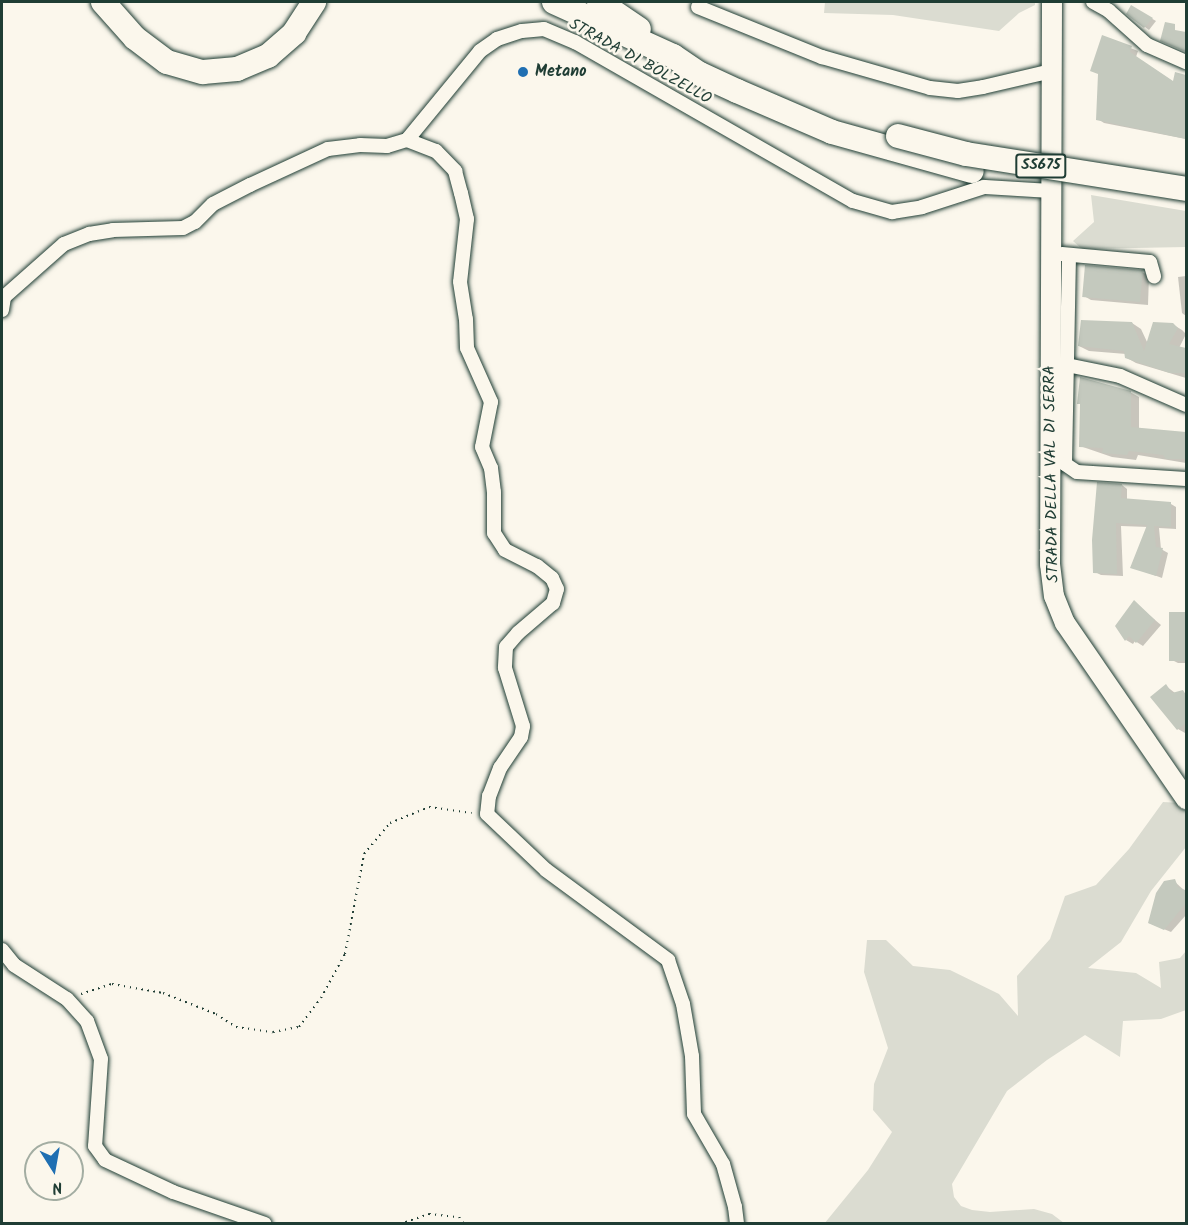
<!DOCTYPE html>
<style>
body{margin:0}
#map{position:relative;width:1188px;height:1225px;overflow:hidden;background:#fbf7ec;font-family:Kalam,sans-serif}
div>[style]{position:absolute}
.green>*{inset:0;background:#dbdcd1}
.shadow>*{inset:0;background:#0003}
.building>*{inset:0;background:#c4c9be;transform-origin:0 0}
.path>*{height:2px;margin-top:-1px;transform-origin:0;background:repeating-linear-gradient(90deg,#1f3d34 0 1.5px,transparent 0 6px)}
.roads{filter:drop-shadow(0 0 2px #1f3d34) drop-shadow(0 0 2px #1f3d34)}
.street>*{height:14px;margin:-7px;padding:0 7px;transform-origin:7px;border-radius:7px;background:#fbf7ec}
.secondary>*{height:20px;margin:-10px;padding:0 10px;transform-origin:10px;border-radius:10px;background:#fbf7ec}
.highway>*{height:24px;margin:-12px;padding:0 12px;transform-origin:12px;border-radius:12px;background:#fbf7ec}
.bridges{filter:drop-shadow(0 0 2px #1f3d34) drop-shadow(0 0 2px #1f3d34)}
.highway-bridge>*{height:24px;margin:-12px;padding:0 12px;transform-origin:12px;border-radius:12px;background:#fbf7ec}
.dots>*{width:16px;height:16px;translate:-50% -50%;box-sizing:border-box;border:3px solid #fbf7ec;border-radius:50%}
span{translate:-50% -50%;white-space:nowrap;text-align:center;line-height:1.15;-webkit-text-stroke:5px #fbf7ec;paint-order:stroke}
.shield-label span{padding:2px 4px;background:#fbf7ec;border:2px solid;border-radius:4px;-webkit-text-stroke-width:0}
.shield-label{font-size:15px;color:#1f3d34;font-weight:700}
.street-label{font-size:16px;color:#1f3d34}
.poi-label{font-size:16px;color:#1f3d34;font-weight:700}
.left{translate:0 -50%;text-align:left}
.frame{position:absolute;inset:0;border:3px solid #1f3d34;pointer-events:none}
.north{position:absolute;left:24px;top:1141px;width:60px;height:60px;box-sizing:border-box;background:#fbf7ec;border:2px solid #a3ada2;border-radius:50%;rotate:169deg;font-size:16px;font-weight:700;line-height:24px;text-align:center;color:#1f3d34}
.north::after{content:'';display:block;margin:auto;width:21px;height:27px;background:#1f6fb2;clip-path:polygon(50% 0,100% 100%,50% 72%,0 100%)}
</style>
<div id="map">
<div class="green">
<div style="clip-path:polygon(825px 2px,1035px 2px,1035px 5px,1019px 13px,999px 31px,893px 15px,824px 13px)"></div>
<div style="clip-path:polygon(1091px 195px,1186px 211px,1186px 247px,1082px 249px,1073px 241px,1094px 222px)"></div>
<div style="clip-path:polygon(1186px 800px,1186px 847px,1151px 891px,1121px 942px,1088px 968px,1136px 973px,1161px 988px,1159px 962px,1180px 958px,1186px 951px,1186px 1010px,1161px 1019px,1123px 1021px,1120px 1057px,1085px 1035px,1047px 1060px,1007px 1091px,952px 1184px,954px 1197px,961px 1206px,972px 1210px,990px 1212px,1034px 1209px,1052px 1214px,1064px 1223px,824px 1224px,868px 1170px,892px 1132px,873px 1110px,874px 1084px,888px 1048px,864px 972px,867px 940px,886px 940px,913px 966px,950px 970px,999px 994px,1018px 1016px,1017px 976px,1050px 939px,1065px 896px,1096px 885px,1129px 849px,1163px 802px,1180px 803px)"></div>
</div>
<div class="shadow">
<div style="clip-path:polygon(1132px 7px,1156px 21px,1149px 30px,1128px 14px)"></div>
<div style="clip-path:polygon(1103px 37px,1138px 51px,1136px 57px,1175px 83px,1176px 74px,1186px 76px,1186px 139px,1104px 123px,1098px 119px)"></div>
<div style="clip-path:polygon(1142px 272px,1149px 276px,1148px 305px,1091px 300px,1084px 296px)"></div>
<div style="clip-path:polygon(1186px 276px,1186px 316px,1182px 313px,1178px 277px)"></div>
<div style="clip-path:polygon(1132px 323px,1141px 329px,1148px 344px,1172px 324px,1182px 330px,1186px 334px,1179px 348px,1186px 350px,1186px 378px,1136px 363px,1127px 358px,1126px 354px,1089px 351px,1079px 346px)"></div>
<div style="clip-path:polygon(1130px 392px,1139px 397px,1139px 429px,1186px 434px,1186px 463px,1138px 455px,1136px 460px,1112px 457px,1080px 446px)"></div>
<div style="clip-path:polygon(1122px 485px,1127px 489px,1127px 500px,1171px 504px,1176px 507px,1176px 529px,1159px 528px,1161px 549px,1168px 553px,1162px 578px,1132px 567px,1148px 527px,1121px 526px,1123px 576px,1101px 575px,1095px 572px)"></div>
<div style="clip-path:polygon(1134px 602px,1161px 625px,1143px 646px,1135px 641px,1133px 644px,1126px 640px)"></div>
<div style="clip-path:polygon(1186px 613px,1186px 663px,1178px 663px,1170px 659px,1171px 614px)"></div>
<div style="clip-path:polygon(1166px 686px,1175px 693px,1186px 694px,1185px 733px,1178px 729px)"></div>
<div style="clip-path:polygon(1174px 881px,1186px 892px,1186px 915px,1171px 932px,1149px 923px)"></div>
</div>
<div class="building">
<div style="clip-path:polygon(1131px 5px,1153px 18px,1144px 28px,1126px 14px)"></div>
<div style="clip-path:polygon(1165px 22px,1175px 24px,1175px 30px,1186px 32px,1186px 52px,1160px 41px)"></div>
<div style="clip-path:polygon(1102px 35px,1132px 46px,1130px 52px,1173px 81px,1175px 72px,1186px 75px,1186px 139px,1096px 120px,1098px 74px,1090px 71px)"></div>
<div style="left:1085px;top:265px;width:58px;height:32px;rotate:5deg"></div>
<div style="clip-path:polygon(1081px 320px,1132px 322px,1144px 351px,1153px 322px,1173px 323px,1178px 328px,1169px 344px,1186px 348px,1186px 373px,1170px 373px,1125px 358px,1124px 351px,1078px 346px)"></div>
<div style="clip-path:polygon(1080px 377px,1131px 391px,1131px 427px,1186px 432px,1186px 459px,1166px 459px,1163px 455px,1129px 451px,1127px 455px,1102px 453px,1103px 448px,1079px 447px,1080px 404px,1077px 404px)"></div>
<div style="clip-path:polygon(1097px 482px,1122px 484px,1121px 498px,1171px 502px,1171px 527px,1154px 526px,1156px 547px,1163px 548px,1156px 576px,1130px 568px,1147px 525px,1116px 523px,1117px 574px,1093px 573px,1092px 540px)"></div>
<div style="clip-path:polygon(1134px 600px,1155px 620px,1136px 643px,1129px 636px,1125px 641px,1115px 626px)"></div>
<div style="left:1186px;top:612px;width:49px;height:17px;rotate:90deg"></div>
<div style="clip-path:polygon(1166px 684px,1172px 693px,1183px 690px,1186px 695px,1186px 723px,1177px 730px,1150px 697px)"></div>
<div style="clip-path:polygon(1175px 879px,1178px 887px,1185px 890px,1186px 903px,1164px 930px,1148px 923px,1156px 893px,1164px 881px)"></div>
</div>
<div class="path">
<div style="left:81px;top:994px;width:33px;rotate:-18deg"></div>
<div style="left:112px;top:984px;width:52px;rotate:10deg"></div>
<div style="left:163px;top:993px;width:57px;rotate:21.6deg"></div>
<div style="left:216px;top:1014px;width:24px;rotate:33deg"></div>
<div style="left:236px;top:1027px;width:37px;rotate:8deg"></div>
<div style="left:273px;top:1032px;width:26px;rotate:-11deg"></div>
<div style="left:299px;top:1027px;width:36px;rotate:-53deg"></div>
<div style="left:321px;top:998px;width:50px;rotate:-61.4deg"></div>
<div style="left:345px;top:954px;width:102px;rotate:-79.2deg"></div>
<div style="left:364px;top:854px;width:40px;rotate:-50deg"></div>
<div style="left:390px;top:823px;width:42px;rotate:-22.3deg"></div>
<div style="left:429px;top:807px;width:43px;rotate:7.9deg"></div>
<div style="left:400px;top:1224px;width:31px;rotate:-19deg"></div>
<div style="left:429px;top:1214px;width:30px;rotate:6deg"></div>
<div style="left:459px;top:1217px;width:9px;rotate:54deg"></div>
</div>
<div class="roads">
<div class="street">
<div style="left:1093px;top:2px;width:18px;rotate:29deg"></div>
<div style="left:1109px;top:11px;width:51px;rotate:41.8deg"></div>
<div style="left:1147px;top:45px;width:43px;rotate:23.6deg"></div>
<div style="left:698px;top:7px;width:134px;rotate:22deg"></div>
<div style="left:822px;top:57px;width:112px;rotate:16deg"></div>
<div style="left:930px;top:88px;width:28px;rotate:6deg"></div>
<div style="left:958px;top:91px;width:25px;rotate:-9deg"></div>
<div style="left:983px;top:87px;width:71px;rotate:-13.1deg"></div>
<div style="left:407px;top:140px;width:31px;rotate:21deg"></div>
<div style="left:436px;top:151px;width:28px;rotate:46deg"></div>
<div style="left:455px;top:171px;width:23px;rotate:75deg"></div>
<div style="left:461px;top:193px;width:27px;rotate:77deg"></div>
<div style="left:467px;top:219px;width:63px;rotate:96.3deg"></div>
<div style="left:460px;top:282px;width:37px;rotate:81deg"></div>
<div style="left:466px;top:319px;width:29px;rotate:88deg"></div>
<div style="left:467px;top:348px;width:59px;rotate:66deg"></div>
<div style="left:491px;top:402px;width:46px;rotate:101.3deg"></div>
<div style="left:482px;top:447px;width:23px;rotate:67deg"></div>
<div style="left:491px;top:468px;width:24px;rotate:83deg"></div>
<div style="left:494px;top:492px;width:41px;rotate:90deg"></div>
<div style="left:494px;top:533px;width:20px;rotate:57deg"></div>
<div style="left:505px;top:550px;width:36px;rotate:27deg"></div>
<div style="left:537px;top:566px;width:19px;rotate:39deg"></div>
<div style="left:552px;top:578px;width:12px;rotate:66deg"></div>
<div style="left:557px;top:589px;width:15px;rotate:106deg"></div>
<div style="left:553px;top:603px;width:46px;rotate:139.4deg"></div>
<div style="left:518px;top:633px;width:18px;rotate:131deg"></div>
<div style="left:506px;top:647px;width:21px;rotate:93deg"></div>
<div style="left:505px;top:668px;width:61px;rotate:72.8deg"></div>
<div style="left:523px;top:726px;width:11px;rotate:100deg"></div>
<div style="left:521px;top:737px;width:37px;rotate:124deg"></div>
<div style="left:500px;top:768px;width:30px;rotate:111deg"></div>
<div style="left:489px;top:796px;width:18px;rotate:96deg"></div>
<div style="left:487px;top:814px;width:81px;rotate:43.5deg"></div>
<div style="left:546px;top:870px;width:152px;rotate:36.4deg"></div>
<div style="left:668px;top:960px;width:46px;rotate:71.2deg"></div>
<div style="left:683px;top:1004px;width:53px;rotate:80.2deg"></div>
<div style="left:692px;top:1056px;width:58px;rotate:88deg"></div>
<div style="left:694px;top:1114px;width:58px;rotate:59.9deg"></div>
<div style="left:723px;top:1164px;width:45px;rotate:74.4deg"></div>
<div style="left:735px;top:1207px;width:17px;rotate:83deg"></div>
<div style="left:1062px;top:254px;width:88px;rotate:5.2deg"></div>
<div style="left:1150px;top:262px;width:15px;rotate:74deg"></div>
<div style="left:1069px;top:255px;width:209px;rotate:91.1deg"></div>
<div style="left:1065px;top:464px;width:14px;rotate:34deg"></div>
<div style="left:1077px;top:472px;width:109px;rotate:3.7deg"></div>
<div style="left:2px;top:310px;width:13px;rotate:-81deg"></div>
<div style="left:4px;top:297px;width:80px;rotate:-41.5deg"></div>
<div style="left:64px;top:244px;width:27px;rotate:-22deg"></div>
<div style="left:89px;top:234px;width:24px;rotate:-9deg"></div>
<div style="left:113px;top:230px;width:70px;rotate:-1.6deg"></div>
<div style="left:183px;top:228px;width:13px;rotate:-27deg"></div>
<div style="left:195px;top:222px;width:25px;rotate:-45deg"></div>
<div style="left:213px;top:204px;width:42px;rotate:-27.2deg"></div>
<div style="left:250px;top:185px;width:86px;rotate:-24.8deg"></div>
<div style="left:328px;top:149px;width:32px;rotate:-7deg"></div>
<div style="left:360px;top:145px;width:27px;rotate:2deg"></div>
<div style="left:387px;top:146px;width:21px;rotate:-17deg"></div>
<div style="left:407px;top:140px;width:115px;rotate:-50.6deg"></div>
<div style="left:480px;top:51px;width:21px;rotate:-35deg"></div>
<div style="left:497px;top:39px;width:26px;rotate:-18deg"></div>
<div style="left:522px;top:31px;width:22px;rotate:-5deg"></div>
<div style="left:544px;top:29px;width:34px;rotate:23deg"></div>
<div style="left:575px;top:42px;width:320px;rotate:29.8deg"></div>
<div style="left:853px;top:201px;width:41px;rotate:15.8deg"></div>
<div style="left:892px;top:212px;width:30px;rotate:-9deg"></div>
<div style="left:922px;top:207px;width:65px;rotate:-17.9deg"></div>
<div style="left:984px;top:187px;width:68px;rotate:3.4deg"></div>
<div style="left:1067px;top:365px;width:54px;rotate:11.7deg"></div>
<div style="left:1120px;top:376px;width:72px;rotate:23.7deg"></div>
<div style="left:2px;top:950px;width:19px;rotate:51deg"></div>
<div style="left:14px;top:965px;width:63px;rotate:32.7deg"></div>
<div style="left:67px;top:999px;width:30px;rotate:48deg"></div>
<div style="left:87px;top:1021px;width:40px;rotate:69.8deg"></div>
<div style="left:101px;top:1059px;width:87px;rotate:93.9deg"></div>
<div style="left:95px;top:1146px;width:17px;rotate:54deg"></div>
<div style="left:105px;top:1160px;width:75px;rotate:25.2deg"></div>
<div style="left:173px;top:1192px;width:97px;rotate:19.2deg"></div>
</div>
<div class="secondary">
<div style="left:1052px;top:2px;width:562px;rotate:90.2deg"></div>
<div style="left:1050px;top:564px;width:32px;rotate:83deg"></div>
<div style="left:1054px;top:596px;width:29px;rotate:68deg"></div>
<div style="left:1065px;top:623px;width:214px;rotate:55.5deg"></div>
</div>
<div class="highway">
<div style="left:103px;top:2px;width:48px;rotate:48.4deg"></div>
<div style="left:135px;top:38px;width:40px;rotate:37deg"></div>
<div style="left:167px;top:62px;width:37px;rotate:16deg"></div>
<div style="left:203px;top:72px;width:34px;rotate:-5deg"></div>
<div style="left:237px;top:69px;width:34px;rotate:-23deg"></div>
<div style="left:268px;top:56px;width:35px;rotate:-41deg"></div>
<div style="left:294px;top:33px;width:37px;rotate:-57deg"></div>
<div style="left:554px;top:2px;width:131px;rotate:24.4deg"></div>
<div style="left:673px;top:56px;width:32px;rotate:34deg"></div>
<div style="left:700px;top:74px;width:41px;rotate:24.7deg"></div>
<div style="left:737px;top:91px;width:103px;rotate:23.3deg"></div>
<div style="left:832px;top:132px;width:145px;rotate:15.6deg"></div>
<div style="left:599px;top:2px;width:48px;rotate:34deg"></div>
</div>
</div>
<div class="bridges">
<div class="highway-bridge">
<div style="left:898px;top:136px;width:70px;rotate:14.8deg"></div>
<div style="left:966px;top:154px;width:223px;rotate:9deg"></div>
</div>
</div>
<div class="dots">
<div style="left:523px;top:72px;background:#1f6fb2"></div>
</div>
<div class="shield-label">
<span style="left:1041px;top:166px">SS675</span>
</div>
<div class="street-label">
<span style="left:640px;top:62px;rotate:29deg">STRADA DI BOLZELLO</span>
<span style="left:1052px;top:474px;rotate:-91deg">STRADA DELLA VAL DI SERRA</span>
</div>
<div class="poi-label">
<span class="left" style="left:535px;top:72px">Metano</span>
</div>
<div class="frame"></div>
<div class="north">N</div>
</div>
